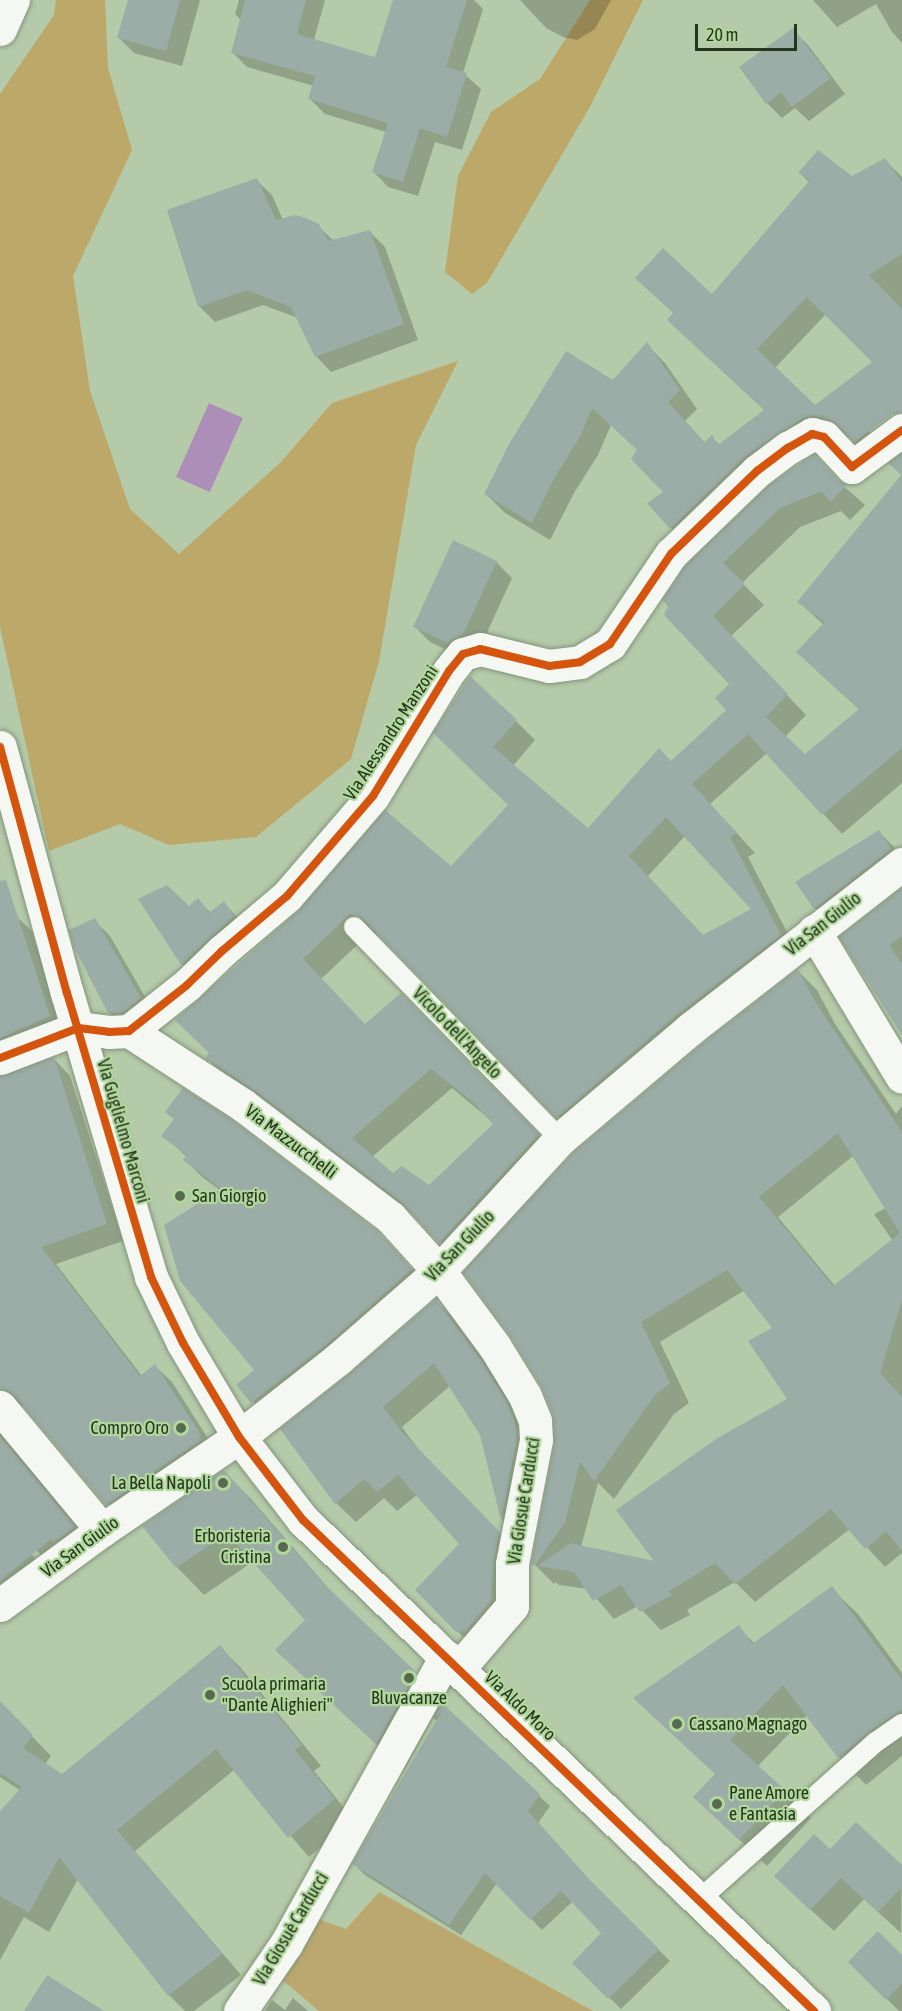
<!DOCTYPE html>
<meta charset="utf-8">
<style>
body{margin:0}
#map{position:relative;width:902px;height:2011px;overflow:hidden;background:#b4caa9;font-family:"Asap Condensed",sans-serif}
div>[style]{position:absolute}
.green>*{inset:0;background:#bba86e}
.forest>*{inset:0;background:#bca869}
.water>*{inset:0;background:#ac8eb8;transform-origin:0 0}
.shadow>*{inset:0;background:#0003}
.building>*{inset:0;background:#9cada8}
.roads{filter:drop-shadow(0 0 2px #83947b) drop-shadow(0 0 2px #83947b)}
.service>*{height:20px;margin:-10px;padding:0 10px;transform-origin:10px;border-radius:10px;background:#f4f7f2}
.minor>*{height:33px;margin:-16.5px;padding:0 16.5px;transform-origin:16.5px;border-radius:16.5px;background:#f4f7f2}
.tertiary>*{height:33px;margin:-16.5px;padding:0 16.5px;transform-origin:16.5px;border-radius:16.5px;background:#f4f7f2}
.cycleway>*{height:8px;margin:-4px;padding:0 4px;transform-origin:4px;border-radius:4px;background:#d5550e}
.dots>*{width:16px;height:16px;translate:-50% -50%;box-sizing:border-box;border:3px solid #b0d79c;border-radius:50%}
span{translate:-50% -50%;white-space:nowrap;text-align:center;line-height:1.15;-webkit-text-stroke:4.5px #b0d79c;paint-order:stroke}
.street-label{font-size:18px;color:#26351e}
.poi-label{font-size:18px;color:#26351e}
.left{translate:0 -50%;text-align:left}
.right{translate:-100% -50%;text-align:right}
.scale{position:absolute;left:695px;top:24px;width:102px;height:27px;box-sizing:border-box;border:3px solid #26351e;border-top:0;padding-left:8px;font-size:18px;line-height:21px;white-space:nowrap;color:#26351e;-webkit-text-stroke:4px #b0d79c;paint-order:stroke}
</style>
<div id="map">
<div class="green">
<div style="clip-path:polygon(379px 1892px,593px 2011px,319px 2011px,281px 1979px,315px 1918px,346px 1929px)"></div>
</div>
<div class="forest">
<div style="clip-path:polygon(56px 0,105px 0,108px 68px,132px 150px,73px 276px,90px 391px,130px 509px,179px 554px,281px 462px,332px 403px,458px 361px,416px 445px,379px 661px,351px 759px,256px 837px,169px 845px,120px 824px,49px 851px,0 627px,0 94px,54px 15px)"></div>
<div style="clip-path:polygon(590px 0,643px 0,591px 105px,487px 283px,472px 294px,445px 272px,458px 176px,491px 112px,540px 79px)"></div>
</div>
<div class="water">
<div style="left:209px;top:403px;width:37px;height:81px;rotate:24deg"></div>
</div>
<div class="shadow">
<div style="clip-path:polygon(130px 0,200px 0,182px 66px,134px 53px,119px 38px)"></div>
<div style="clip-path:polygon(239px 0,325px 0,314px 40px,376px 59px,394px 0,474px 0,483px 9px,463px 73px,481px 89px,462px 150px,435px 142px,418px 196px,388px 187px,374px 172px,386px 132px,325px 114px,310px 99px,314px 86px,247px 67px,232px 52px,241px 20px,235px 14px)"></div>
<div style="clip-path:polygon(520px 0,611px 0,595px 29px,577px 40px,563px 37px,546px 28px)"></div>
<div style="clip-path:polygon(813px 0,902px 0,902px 43px,892px 32px,876px 4px,837px 27px)"></div>
<div style="clip-path:polygon(793px 30px,808px 45px,845px 94px,809px 121px,795px 108px,782px 118px,767px 103px)"></div>
<div style="clip-path:polygon(885px 160px,902px 177px,902px 411px,875px 362px,826px 314px,775px 368px,815px 407px,854px 410px,883px 452px,874px 459px,849px 437px,835px 434px,821px 436px,689px 546px,671px 528px,665px 492px,639px 451px,611px 425px,598px 455px,574px 493px,550px 540px,505px 513px,486px 494px,613px 382px,647px 345px,665px 363px,697px 409px,685px 421px,705px 443px,712px 438px,720px 445px,765px 411px,712px 296px,810px 183px,800px 173px,852px 178px)"></div>
<div style="clip-path:polygon(256px 180px,272px 195px,283px 220px,318px 226px,334px 241px,369px 231px,385px 247px,418px 340px,331px 372px,316px 356px,298px 318px,263px 305px,215px 322px,199px 306px)"></div>
<div style="clip-path:polygon(evenodd,840px 483px,865px 505px,850px 520px,841px 511px,800px 527px,742px 583px,764px 605px,731px 636px,806px 715px,785px 737px,805px 756px,860px 710px,817px 671px,824px 625px,799px 602px,902px 486px,902px 783px,842px 834px,767px 753px,710px 804px,755px 853px,748px 857px,799px 955px,577px 1136px,383px 937px,370px 933px,321px 979px,365px 1025px,421px 1014px,557px 1155px,459px 1261px,417px 1217px,276px 1109px,227px 1078px,207px 1058px,300px 911px,452px 868px,510px 806px,455px 752px,516px 721px,535px 740px,513px 766px,588px 830px,672px 763px,728px 710px,731px 684px,664px 601px,770px 487px,840px 483px,685px 836px,753px 909px,704px 937px,648px 876px,685px 836px,840px 483px,452px 1088px,495px 1124px,429px 1187px,393px 1175px,372px 1157px,452px 1088px)"></div>
<div style="clip-path:polygon(496px 562px,512px 578px,479px 650px,464px 658px,430px 642px,415px 627px)"></div>
<div style="clip-path:polygon(879px 832px,894px 847px,902px 860px,830px 923px,815px 908px)"></div>
<div style="clip-path:polygon(902px 890px,902px 1032px,841px 937px)"></div>
<div style="clip-path:polygon(198px 900px,211px 913px,224px 903px,239px 919px,197px 979px,182px 964px,189px 908px)"></div>
<div style="clip-path:polygon(16px 916px,32px 931px,64px 1032px,0 1060px,0 920px)"></div>
<div style="clip-path:polygon(94px 920px,110px 936px,155px 1014px,125px 1028px,109px 1012px)"></div>
<div style="clip-path:polygon(evenodd,798px 971px,817px 990px,835px 1024px,896px 1114px,902px 1106px,902px 1553px,885px 1567px,850px 1529px,755px 1602px,735px 1582px,687px 1610px,690px 1615px,661px 1630px,638px 1606px,614px 1619px,588px 1589px,559px 1585px,556px 1582px,554px 1584px,534px 1564px,556px 1444px,798px 971px,853px 1156px,886px 1208px,874px 1214px,893px 1241px,835px 1286px,778px 1217px,853px 1156px,798px 971px,745px 1290px,774px 1328px,789px 1399px,657px 1563px,581px 1547px,598px 1483px,614px 1499px,674px 1414px,689px 1403px,660px 1342px,745px 1290px)"></div>
<div style="clip-path:polygon(54px 1059px,70px 1076px,123px 1241px,56px 1264px,142px 1376px,155px 1366px,172px 1382px,214px 1448px,123px 1520px,25px 1406px,15px 1405px,1px 1391px,14px 1392px,0 1387px,0 1078px)"></div>
<div style="clip-path:polygon(163px 1135px,393px 1249px,427px 1286px,268px 1418px,238px 1385px,257px 1371px,221px 1191px,201px 1176px,185px 1160px,187px 1157px)"></div>
<div style="clip-path:polygon(436px 1301px,456px 1320px,499px 1379px,528px 1426px,521px 1538px,503px 1520px,481px 1434px,450px 1386px,402px 1427px,422px 1454px,518px 1552px,477px 1651px,417px 1590px,461px 1544px,417px 1495px,397px 1511px,384px 1498px,356px 1522px,336px 1503px,351px 1374px)"></div>
<div style="clip-path:polygon(0 1431px,92px 1545px,54px 1569px,0 1511px)"></div>
<div style="clip-path:polygon(224px 1472px,251px 1499px,341px 1603px,443px 1700px,440px 1704px,550px 1806px,538px 1823px,600px 1892px,670px 1961px,621px 2009px,574px 1963px,603px 1933px,573px 1901px,542px 1930px,497px 1883px,461px 1935px,365px 1875px,354px 1864px,438px 1722px,433px 1717px,404px 1770px,304px 1677px,307px 1620px,254px 1561px,204px 1595px,177px 1567px,144px 1526px)"></div>
<div style="clip-path:polygon(0 1539px,31px 1554px,51px 1573px,8px 1610px,0 1623px)"></div>
<div style="clip-path:polygon(831px 1588px,859px 1615px,902px 1673px,902px 1756px,866px 1785px,839px 1757px,807px 1715px,757px 1767px,811px 1818px,767px 1866px,695px 1797px,716px 1775px,738px 1627px,755px 1644px)"></div>
<div style="clip-path:polygon(220px 1647px,240px 1667px,321px 1766px,314px 1771px,354px 1820px,309px 1857px,234px 1770px,135px 1851px,241px 1975px,194px 2011px,185px 2011px,169px 1995px,78px 1879px,49px 1932px,24px 1917px,0 1960px,0 1813px,21px 1791px,0 1777px,0 1703px,51px 1756px,45px 1764px,62px 1776px)"></div>
<div style="clip-path:polygon(830px 1851px,902px 1867px,901px 1933px,864px 1899px,834px 1931px,799px 1899px)"></div>
<div style="clip-path:polygon(902px 1957px,902px 2011px,899px 2011px,850px 1962px)"></div>
<div style="clip-path:polygon(293px 1998px,308px 2011px,265px 2011px,272px 2000px,285px 2010px)"></div>
</div>
<div class="building">
<div style="clip-path:polygon(128px 0,180px 0,166px 51px,117px 38px)"></div>
<div style="clip-path:polygon(245px 0,306px 0,297px 34px,375px 57px,393px 0,467px 0,446px 67px,467px 73px,447px 137px,420px 128px,403px 182px,372px 172px,388px 123px,308px 99px,315px 76px,231px 53px)"></div>
<div style="clip-path:polygon(793px 28px,831px 78px,792px 107px,781px 92px,766px 104px,739px 67px)"></div>
<div style="clip-path:polygon(evenodd,818px 150px,852px 176px,885px 158px,902px 182px,902px 254px,869px 275px,902px 309px,902px 412px,891px 415px,854px 442px,829px 419px,816px 416px,803px 418px,746px 456px,670px 529px,647px 503px,663px 492px,631px 459px,637px 450px,592px 408px,580px 437px,556px 475px,532px 523px,484px 494px,509px 444px,566px 351px,613px 380px,647px 342px,680px 390px,668px 402px,704px 442px,712px 435px,718px 445px,764px 410px,667px 320px,673px 313px,635px 278px,663px 248px,712px 294px,810px 180px,798px 173px,818px 150px,807px 297px,872px 362px,815px 405px,757px 349px,807px 297px)"></div>
<div style="clip-path:polygon(257px 178px,276px 220px,295px 215px,306px 218px,319px 224px,328px 241px,370px 230px,404px 324px,315px 357px,291px 307px,247px 290px,198px 307px,167px 210px)"></div>
<div style="clip-path:polygon(evenodd,902px 453px,902px 748px,822px 815px,748px 734px,692px 784px,737px 833px,730px 837px,781px 935px,678px 1014px,556px 1118px,362px 918px,350px 914px,303px 959px,365px 1024px,401px 993px,539px 1134px,439px 1243px,401px 1202px,254px 1090px,205px 1058px,209px 1053px,175px 1020px,299px 910px,385px 810px,451px 866px,508px 805px,433px 733px,470px 676px,517px 720px,493px 747px,588px 828px,659px 748px,671px 761px,726px 710px,715px 698px,729px 684px,664px 615px,669px 605px,662px 601px,685px 566px,769px 485px,814px 454px,838px 480px,847px 485px,830px 502px,822px 491px,780px 508px,723px 563px,745px 584px,713px 616px,788px 694px,766px 717px,805px 754px,859px 709px,796px 652px,825px 622px,797px 602px,901px 475px,888px 463px,902px 453px,666px 817px,751px 909px,703px 935px,629px 856px,666px 817px,902px 453px,431px 1069px,472px 1101px,493px 1124px,429px 1185px,402px 1166px,393px 1173px,352px 1138px,431px 1069px)"></div>
<div style="clip-path:polygon(453px 540px,497px 561px,463px 634px,448px 643px,413px 627px)"></div>
<div style="clip-path:polygon(879px 830px,891px 849px,814px 909px,795px 882px)"></div>
<div style="clip-path:polygon(6px 880px,50px 1016px,0 1038px,0 881px)"></div>
<div style="clip-path:polygon(167px 885px,189px 906px,198px 898px,209px 913px,224px 901px,234px 916px,181px 965px,138px 899px)"></div>
<div style="clip-path:polygon(902px 888px,902px 936px,889px 945px,902px 964px,902px 1035px,839px 937px)"></div>
<div style="clip-path:polygon(95px 918px,141px 998px,122px 1013px,108px 1013px,74px 947px,69px 930px)"></div>
<div style="clip-path:polygon(evenodd,798px 969px,816px 1003px,902px 1132px,902px 1300px,880px 1373px,902px 1397px,902px 1551px,886px 1531px,865px 1549px,831px 1509px,735px 1584px,715px 1563px,669px 1591px,672px 1595px,640px 1612px,621px 1585px,593px 1601px,574px 1572px,538px 1566px,570px 1543px,654px 1561px,616px 1510px,716px 1439px,787px 1399px,748px 1341px,772px 1328px,727px 1270px,641px 1322px,670px 1383px,655px 1395px,594px 1481px,580px 1462px,565px 1522px,535px 1565px,531px 1565px,554px 1444px,553px 1414px,541px 1386px,511px 1337px,463px 1272px,573px 1153px,702px 1044px,798px 969px,838px 1133px,900px 1233px,833px 1286px,759px 1197px,838px 1133px)"></div>
<div style="clip-path:polygon(54px 1057px,107px 1224px,41px 1247px,140px 1376px,155px 1364px,198px 1430px,201px 1440px,106px 1505px,14px 1395px,0 1389px,0 1076px)"></div>
<div style="clip-path:polygon(183px 1088px,232px 1120px,377px 1231px,412px 1269px,326px 1345px,251px 1403px,236px 1385px,254px 1370px,180px 1281px,164px 1225px,221px 1189px,183px 1160px,187px 1155px,161px 1136px,174px 1119px,165px 1112px)"></div>
<div style="clip-path:polygon(436px 1299px,479px 1357px,508px 1404px,516px 1425px,517px 1439px,501px 1520px,480px 1435px,434px 1363px,383px 1407px,402px 1432px,499px 1531px,494px 1561px,491px 1601px,466px 1631px,456px 1632px,415px 1590px,459px 1544px,398px 1475px,377px 1492px,364px 1479px,335px 1504px,280px 1429px,350px 1373px)"></div>
<div style="clip-path:polygon(0 1436px,75px 1527px,54px 1542px,51px 1539px,0 1581px)"></div>
<div style="clip-path:polygon(224px 1470px,322px 1582px,416px 1672px,376px 1744px,275px 1650px,305px 1620px,227px 1533px,176px 1568px,142px 1526px)"></div>
<div style="clip-path:polygon(832px 1586px,902px 1680px,902px 1710px,869px 1732px,838px 1758px,783px 1685px,730px 1740px,785px 1790px,739px 1840px,693px 1797px,715px 1774px,633px 1698px,739px 1625px,752px 1644px)"></div>
<div style="clip-path:polygon(220px 1645px,302px 1745px,295px 1750px,335px 1799px,288px 1838px,216px 1749px,117px 1830px,222px 1954px,168px 1996px,59px 1857px,29px 1913px,0 1896px,0 1811px,22px 1787px,2px 1774px,0 1776px,0 1701px,33px 1735px,23px 1748px,62px 1774px)"></div>
<div style="clip-path:polygon(442px 1703px,540px 1794px,528px 1811px,589px 1879px,659px 1949px,608px 1999px,572px 1963px,601px 1933px,561px 1891px,530px 1920px,485px 1873px,449px 1925px,352px 1864px,442px 1711px,433px 1719px)"></div>
<div style="clip-path:polygon(856px 1822px,902px 1865px,902px 1887px,878px 1912px,841px 1878px,810px 1910px,774px 1876px,814px 1834px,830px 1849px)"></div>
<div style="clip-path:polygon(878px 1931px,902px 1955px,902px 1983px,886px 2000px,848px 1962px)"></div>
<div style="clip-path:polygon(47px 1975px,104px 2011px,24px 2011px)"></div>
</div>
<div class="roads">
<div class="service">
<div style="left:354px;top:927px;width:296px;rotate:45.8deg"></div>
<div style="left:699px;top:1900px;width:237px;rotate:-41.8deg"></div>
<div style="left:876px;top:1742px;width:32px;rotate:-35deg"></div>
</div>
<div class="minor">
<div style="left:0;top:29px;width:32px;rotate:-66deg"></div>
<div style="left:814px;top:931px;width:170px;rotate:58.9deg"></div>
<div style="left:129px;top:1031px;width:136px;rotate:33deg"></div>
<div style="left:243px;top:1105px;width:185px;rotate:37.3deg"></div>
<div style="left:390px;top:1217px;width:73px;rotate:47.8deg"></div>
<div style="left:439px;top:1271px;width:94px;rotate:53.6deg"></div>
<div style="left:495px;top:1347px;width:57px;rotate:58.5deg"></div>
<div style="left:525px;top:1396px;width:27px;rotate:68deg"></div>
<div style="left:535px;top:1421px;width:19px;rotate:87deg"></div>
<div style="left:536px;top:1440px;width:126px;rotate:101deg"></div>
<div style="left:512px;top:1564px;width:42px;rotate:90deg"></div>
<div style="left:512px;top:1606px;width:82px;rotate:130.5deg"></div>
<div style="left:0;top:1058px;width:84px;rotate:-21deg"></div>
<div style="left:78px;top:1028px;width:31px;rotate:7deg"></div>
<div style="left:109px;top:1032px;width:20px;rotate:-3deg"></div>
<div style="left:129px;top:1031px;width:74px;rotate:-38.4deg"></div>
<div style="left:187px;top:985px;width:49px;rotate:-44.2deg"></div>
<div style="left:222px;top:951px;width:85px;rotate:-40.2deg"></div>
<div style="left:287px;top:896px;width:132px;rotate:-49.3deg"></div>
<div style="left:373px;top:796px;width:146px;rotate:-58.7deg"></div>
<div style="left:449px;top:671px;width:22px;rotate:-51deg"></div>
<div style="left:463px;top:654px;width:18px;rotate:-16deg"></div>
<div style="left:480px;top:649px;width:71px;rotate:13.8deg"></div>
<div style="left:549px;top:666px;width:31px;rotate:-7deg"></div>
<div style="left:580px;top:662px;width:35px;rotate:-31deg"></div>
<div style="left:610px;top:644px;width:109px;rotate:-55.9deg"></div>
<div style="left:671px;top:554px;width:120px;rotate:-44deg"></div>
<div style="left:757px;top:471px;width:39px;rotate:-37deg"></div>
<div style="left:788px;top:448px;width:28px;rotate:-30deg"></div>
<div style="left:812px;top:434px;width:12px;rotate:14deg"></div>
<div style="left:824px;top:437px;width:41px;rotate:47deg"></div>
<div style="left:852px;top:467px;width:62px;rotate:-36.5deg"></div>
<div style="left:0;top:1407px;width:160px;rotate:50.3deg"></div>
<div style="left:0;top:1605px;width:127px;rotate:-36.3deg"></div>
<div style="left:102px;top:1530px;width:166px;rotate:-34.2deg"></div>
<div style="left:239px;top:1437px;width:126px;rotate:-38.2deg"></div>
<div style="left:338px;top:1359px;width:134px;rotate:-41.1deg"></div>
<div style="left:439px;top:1271px;width:179px;rotate:-47.5deg"></div>
<div style="left:560px;top:1139px;width:170px;rotate:-40.2deg"></div>
<div style="left:690px;top:1029px;width:269px;rotate:-37.9deg"></div>
<div style="left:240px;top:2011px;width:81px;rotate:-55.5deg"></div>
<div style="left:286px;top:1944px;width:329px;rotate:-60.9deg"></div>
</div>
<div class="tertiary">
<div style="left:0;top:747px;width:255px;rotate:74.8deg"></div>
<div style="left:67px;top:993px;width:296px;rotate:73.5deg"></div>
<div style="left:151px;top:1277px;width:73px;rotate:64.1deg"></div>
<div style="left:183px;top:1343px;width:109px;rotate:59.2deg"></div>
<div style="left:239px;top:1437px;width:105px;rotate:52.4deg"></div>
<div style="left:303px;top:1520px;width:709px;rotate:43.86deg"></div>
</div>
</div>
<div class="cycleway">
<div style="left:0;top:747px;width:255px;rotate:74.8deg"></div>
<div style="left:67px;top:993px;width:296px;rotate:73.5deg"></div>
<div style="left:151px;top:1277px;width:73px;rotate:64.1deg"></div>
<div style="left:183px;top:1343px;width:109px;rotate:59.2deg"></div>
<div style="left:239px;top:1437px;width:105px;rotate:52.4deg"></div>
<div style="left:303px;top:1520px;width:709px;rotate:43.86deg"></div>
<div style="left:0;top:1058px;width:84px;rotate:-21deg"></div>
<div style="left:78px;top:1028px;width:31px;rotate:7deg"></div>
<div style="left:109px;top:1032px;width:20px;rotate:-3deg"></div>
<div style="left:129px;top:1031px;width:74px;rotate:-38.4deg"></div>
<div style="left:187px;top:985px;width:49px;rotate:-44.2deg"></div>
<div style="left:222px;top:951px;width:85px;rotate:-40.2deg"></div>
<div style="left:287px;top:896px;width:132px;rotate:-49.3deg"></div>
<div style="left:373px;top:796px;width:146px;rotate:-58.7deg"></div>
<div style="left:449px;top:671px;width:22px;rotate:-51deg"></div>
<div style="left:463px;top:654px;width:18px;rotate:-16deg"></div>
<div style="left:480px;top:649px;width:71px;rotate:13.8deg"></div>
<div style="left:549px;top:666px;width:31px;rotate:-7deg"></div>
<div style="left:580px;top:662px;width:35px;rotate:-31deg"></div>
<div style="left:610px;top:644px;width:109px;rotate:-55.9deg"></div>
<div style="left:671px;top:554px;width:120px;rotate:-44deg"></div>
<div style="left:757px;top:471px;width:39px;rotate:-37deg"></div>
<div style="left:788px;top:448px;width:28px;rotate:-30deg"></div>
<div style="left:812px;top:434px;width:12px;rotate:14deg"></div>
<div style="left:824px;top:437px;width:41px;rotate:47deg"></div>
<div style="left:852px;top:467px;width:62px;rotate:-36.5deg"></div>
</div>
<div class="dots">
<div style="left:180px;top:1196px;background:#58694f"></div>
<div style="left:181px;top:1428px;background:#58694f"></div>
<div style="left:223px;top:1483px;background:#58694f"></div>
<div style="left:283px;top:1547px;background:#58694f"></div>
<div style="left:409px;top:1678px;background:#58694f"></div>
<div style="left:210px;top:1695px;background:#58694f"></div>
<div style="left:677px;top:1724px;background:#58694f"></div>
<div style="left:717px;top:1804px;background:#58694f"></div>
</div>
<div class="street-label">
<span style="left:391px;top:733px;rotate:-57deg">Via Alessandro Manzoni</span>
<span style="left:823px;top:924px;rotate:-38deg">Via San Giulio</span>
<span style="left:457px;top:1033px;rotate:46deg">Vicolo dell'Angelo</span>
<span style="left:123px;top:1131px;rotate:74deg">Via Guglielmo Marconi</span>
<span style="left:291px;top:1142px;rotate:37deg">Via Mazzucchelli</span>
<span style="left:460px;top:1246px;rotate:-46deg">Via San Giulio</span>
<span style="left:524px;top:1501px;rotate:-81deg">Via Giosuè Carducci</span>
<span style="left:80px;top:1547px;rotate:-36deg">Via San Giulio</span>
<span style="left:520px;top:1706px;rotate:44deg">Via Aldo Moro</span>
<span style="left:291px;top:1929px;rotate:-59deg">Via Giosuè Carducci</span>
</div>
<div class="poi-label">
<span class="left" style="left:192px;top:1196px">San Giorgio</span>
<span class="right" style="left:169px;top:1428px">Compro Oro</span>
<span class="right" style="left:211px;top:1483px">La Bella Napoli</span>
<span class="right" style="left:271px;top:1547px">Erboristeria<br>Cristina</span>
<span class="left" style="left:222px;top:1695px">Scuola primaria<br>"Dante Alighieri"</span>
<span style="left:409px;top:1698px">Bluvacanze</span>
<span class="left" style="left:689px;top:1724px">Cassano Magnago</span>
<span class="left" style="left:729px;top:1804px">Pane Amore<br>e Fantasia</span>
</div>
<div class="scale">20 m</div>
</div>
